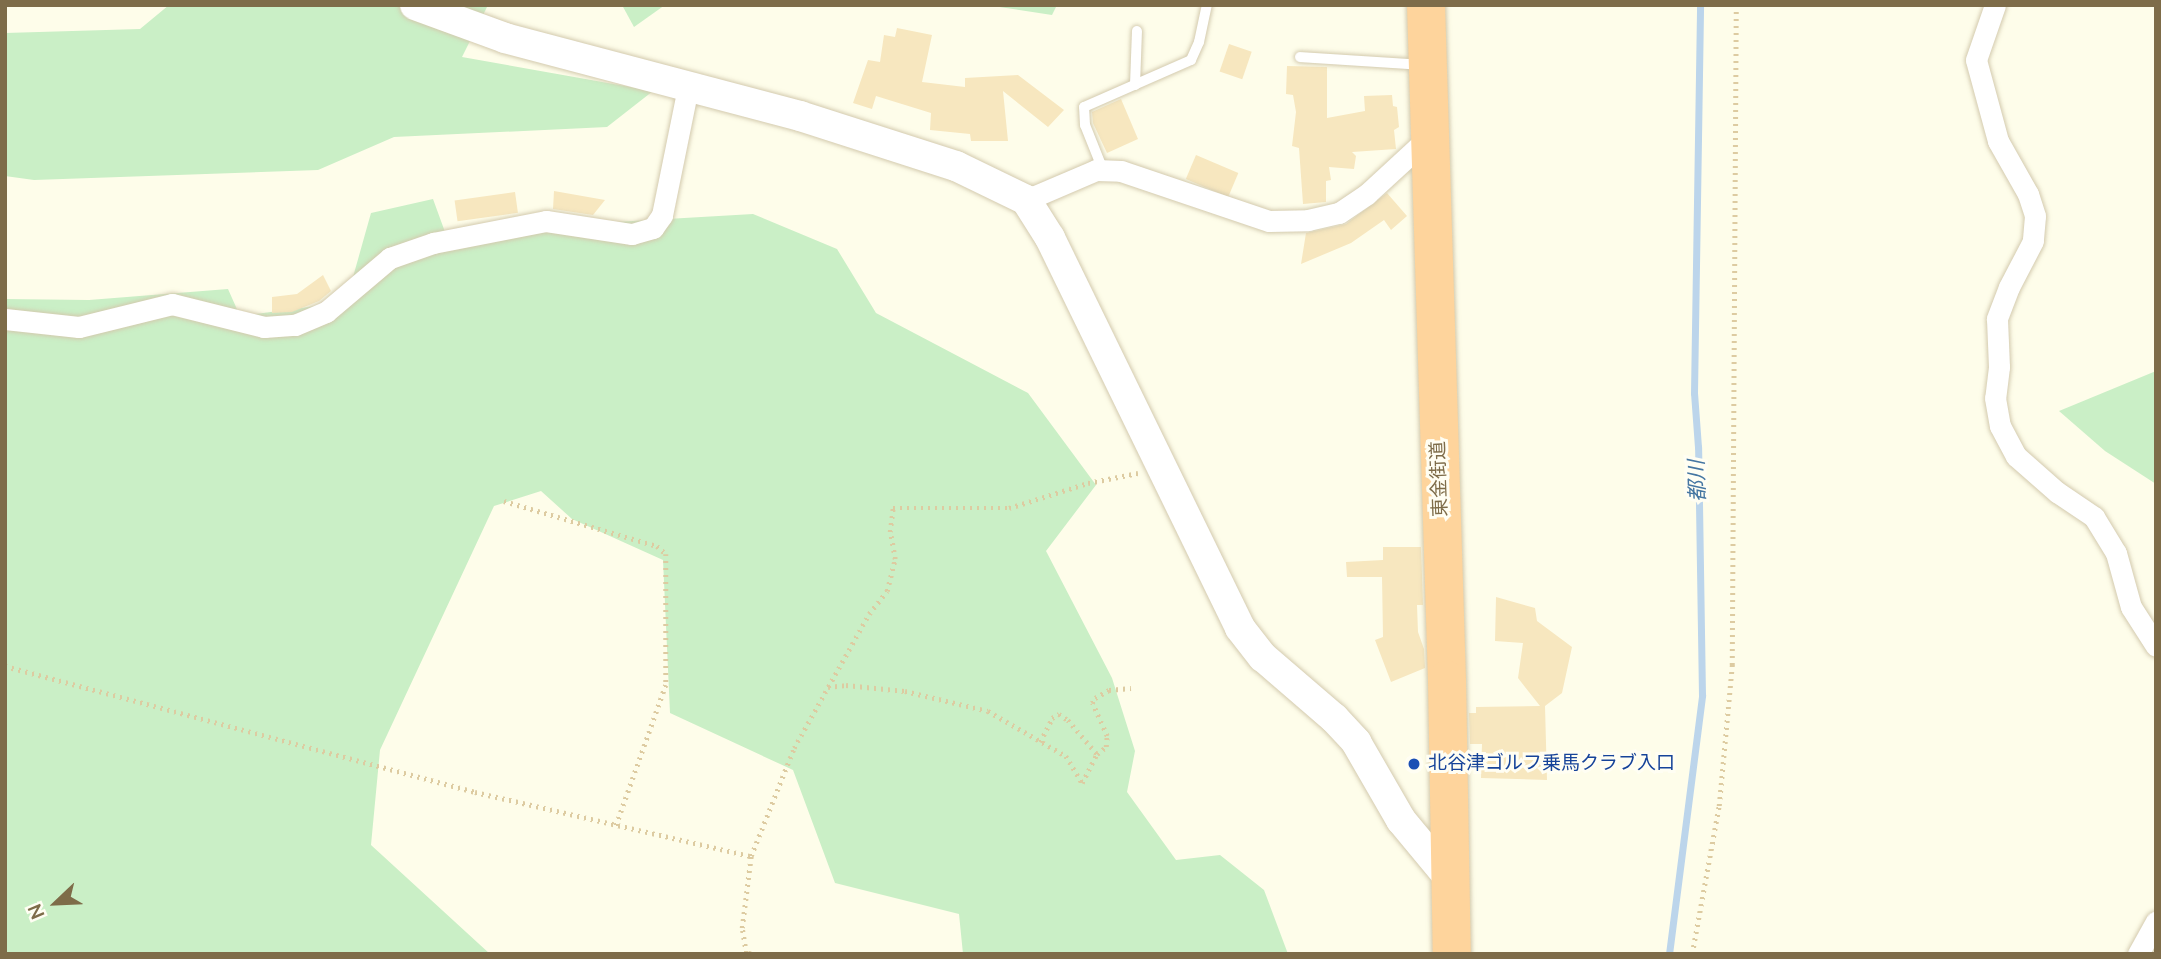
<!DOCTYPE html>
<meta charset="utf-8">
<style>
body{margin:0}
#map{position:relative;width:2161px;height:959px;overflow:hidden;background:#fefdea;font-family:"Nunito Sans","Noto Sans JP",sans-serif}
div>[style]{position:absolute}
.green>*{inset:0;background:#caefc6}
.stream>*{height:7px;margin:-3.5px;padding:0 3.5px;transform-origin:3.5px;border-radius:3.5px;background:#bcd5eb}
.building>*{inset:0;background:#f7e7bf;transform-origin:0 0}
.path>*{height:4.5px;margin-top:-2.25px;transform-origin:0;background:repeating-linear-gradient(90deg,#ddcba1 0 2px,transparent 0 7px)}
.roads{filter:drop-shadow(0 0 2px #d3caae) drop-shadow(0 0 2px #d3caae)}
.lane>*{height:10px;margin:-5px;padding:0 5px;transform-origin:5px;border-radius:5px;background:#fff}
.street>*{height:21px;margin:-10.5px;padding:0 10.5px;transform-origin:10.5px;border-radius:10.5px;background:#fff}
.secondary>*{height:30px;margin:-15px;padding:0 15px;transform-origin:15px;border-radius:15px;background:#fff}
.highway>*{height:38px;margin:-19px;padding:0 19px;transform-origin:19px;border-radius:19px;background:#fed49c}
.dots>*{width:19px;height:19px;translate:-50% -50%;box-sizing:border-box;border:4px solid #fffef3;border-radius:50%}
span{translate:-50% -50%;white-space:nowrap;text-align:center;line-height:1.15;-webkit-text-stroke:6px #fffef3;paint-order:stroke}
.street-label{font-size:19px;color:#7e6c49}
.transit-label{font-size:19px;color:#164399}
.left{translate:0 -50%;text-align:left}
.water-label{font-size:21px;color:#4576a2;font-style:italic}
.frame{position:absolute;inset:0;border:7px solid #7e6c49;pointer-events:none}
.north{position:absolute;left:21px;top:868px;width:70px;height:70px;-webkit-text-stroke:5px #fffef3;paint-order:stroke;rotate:247deg;font-size:19px;font-weight:700;line-height:28px;text-align:center;color:#7e6c49}
.north::after{content:'';display:block;margin:auto;width:24px;height:32px;background:#7e6c49;clip-path:polygon(50% 0,100% 100%,50% 72%,0 100%)}
</style>
<div id="map">
<div class="green">
<div style="clip-path:polygon(169px 5px,488px 5px,462px 57px,653px 91px,607px 127px,394px 137px,318px 170px,34px 180px,5px 176px,5px 33px,140px 29px)"></div>
<div style="clip-path:polygon(622px 5px,665px 5px,634px 27px)"></div>
<div style="clip-path:polygon(986px 5px,1057px 5px,1052px 15px)"></div>
<div style="clip-path:polygon(433px 199px,445px 232px,753px 214px,837px 249px,876px 313px,1028px 393px,1096px 485px,1046px 551px,1112px 678px,1135px 751px,1127px 792px,1176px 860px,1220px 855px,1264px 890px,1288px 954px,963px 954px,959px 914px,835px 883px,793px 770px,670px 713px,663px 560px,572px 519px,541px 491px,494px 506px,380px 750px,371px 845px,490px 954px,5px 954px,5px 299px,89px 300px,228px 289px,240px 316px,346px 302px,371px 213px)"></div>
<div style="clip-path:polygon(2156px 371px,2156px 484px,2105px 451px,2059px 411px)"></div>
</div>
<div class="stream">
<div style="left:1669px;top:954px;width:261px;rotate:-82.7deg"></div>
<div style="left:1702px;top:695px;width:248px;rotate:-90.9deg"></div>
<div style="left:1698px;top:447px;width:54px;rotate:-94.2deg"></div>
<div style="left:1694px;top:393px;width:388px;rotate:-89.1deg"></div>
</div>
<div class="building">
<div style="clip-path:polygon(897px 28px,932px 35px,922px 82px,965px 87px,965px 78px,1018px 75px,1064px 110px,1048px 127px,1003px 91px,1008px 141px,971px 141px,970px 134px,930px 130px,931px 113px,876px 96px,872px 109px,853px 103px,868px 60px,880px 62px,884px 35px,895px 37px)"></div>
<div style="left:1229px;top:44px;width:24px;height:29px;rotate:19deg"></div>
<div style="clip-path:polygon(1287px 66px,1327px 67px,1327px 118px,1365px 111px,1364px 96px,1392px 95px,1393px 106px,1397px 107px,1399px 127px,1394px 130px,1396px 149px,1352px 152px,1356px 156px,1354px 169px,1329px 167px,1331px 180px,1326px 181px,1326px 202px,1303px 204px,1299px 148px,1292px 146px,1296px 112px,1293px 95px,1286px 94px)"></div>
<div style="clip-path:polygon(1121px 99px,1138px 139px,1107px 153px,1093px 123px,1092px 112px)"></div>
<div style="left:1196px;top:155px;width:46px;height:26px;rotate:23deg"></div>
<div style="clip-path:polygon(554px 191px,605px 200px,593px 215px,553px 209px)"></div>
<div style="left:515px;top:192px;width:21px;height:61px;rotate:82deg"></div>
<div style="clip-path:polygon(1387px 193px,1407px 216px,1391px 230px,1384px 220px,1351px 243px,1301px 264px,1306px 233px,1346px 224px)"></div>
<div style="clip-path:polygon(323px 275px,331px 291px,319px 301px,292px 312px,272px 313px,272px 297px,297px 294px)"></div>
<div style="clip-path:polygon(1383px 547px,1421px 547px,1423px 605px,1417px 605px,1418px 632px,1424px 649px,1425px 668px,1391px 682px,1375px 640px,1383px 637px,1382px 577px,1347px 577px,1346px 562px,1383px 560px)"></div>
<div style="clip-path:polygon(1496px 597px,1535px 608px,1537px 621px,1572px 647px,1562px 693px,1545px 706px,1547px 780px,1481px 778px,1482px 744px,1470px 744px,1469px 713px,1476px 713px,1476px 707px,1540px 706px,1518px 678px,1523px 643px,1495px 641px)"></div>
</div>
<div class="path">
<div style="left:504px;top:501px;width:159px;rotate:16.4deg"></div>
<div style="left:657px;top:546px;width:12px;rotate:42deg"></div>
<div style="left:666px;top:554px;width:131px;rotate:90deg"></div>
<div style="left:666px;top:685px;width:150px;rotate:109.5deg"></div>
<div style="left:5px;top:666px;width:487px;rotate:15deg"></div>
<div style="left:475px;top:792px;width:283px;rotate:13.1deg"></div>
<div style="left:828px;top:687px;width:18px;rotate:-6deg"></div>
<div style="left:846px;top:685px;width:59px;rotate:5.8deg"></div>
<div style="left:905px;top:691px;width:85px;rotate:13.5deg"></div>
<div style="left:988px;top:711px;width:90px;rotate:30deg"></div>
<div style="left:1066px;top:756px;width:31px;rotate:59deg"></div>
<div style="left:1082px;top:783px;width:33px;rotate:-63deg"></div>
<div style="left:1097px;top:754px;width:11px;rotate:-38deg"></div>
<div style="left:1106px;top:747px;width:11px;rotate:-85deg"></div>
<div style="left:1107px;top:736px;width:36px;rotate:-114deg"></div>
<div style="left:1092px;top:703px;width:6px;rotate:-59deg"></div>
<div style="left:1095px;top:698px;width:16px;rotate:-30deg"></div>
<div style="left:1109px;top:690px;width:22px;rotate:-5deg"></div>
<div style="left:1040px;top:742px;width:27px;rotate:-63deg"></div>
<div style="left:1052px;top:718px;width:8px;rotate:-30deg"></div>
<div style="left:1059px;top:714px;width:11px;rotate:34deg"></div>
<div style="left:1068px;top:720px;width:45px;rotate:49.5deg"></div>
<div style="left:751px;top:954px;width:5px;rotate:-169deg"></div>
<div style="left:746px;top:953px;width:25px;rotate:-99deg"></div>
<div style="left:742px;top:928px;width:73px;rotate:-82.9deg"></div>
<div style="left:751px;top:856px;width:116px;rotate:-68.3deg"></div>
<div style="left:794px;top:748px;width:154px;rotate:-60.8deg"></div>
<div style="left:869px;top:614px;width:29px;rotate:-52deg"></div>
<div style="left:887px;top:591px;width:33px;rotate:-76deg"></div>
<div style="left:895px;top:559px;width:27px;rotate:-100deg"></div>
<div style="left:890px;top:532px;width:24px;rotate:-83deg"></div>
<div style="left:893px;top:508px;width:116px"></div>
<div style="left:1009px;top:508px;width:83px;rotate:-17.6deg"></div>
<div style="left:1088px;top:483px;width:51px;rotate:-11.3deg"></div>
<div style="left:1692px;top:954px;width:150px;rotate:-79.7deg"></div>
<div style="left:1719px;top:806px;width:142px;rotate:-84.7deg"></div>
<div style="left:1732px;top:665px;width:660px;rotate:-89.65deg"></div>
</div>
<div class="roads">
<div class="lane">
<div style="left:1300px;top:57px;width:123px;rotate:3.7deg"></div>
<div style="left:1135px;top:85px;width:54px;rotate:-87.9deg"></div>
<div style="left:1103px;top:170px;width:48px;rotate:-111.8deg"></div>
<div style="left:1085px;top:125px;width:18px;rotate:-93deg"></div>
<div style="left:1084px;top:107px;width:117px;rotate:-23.7deg"></div>
<div style="left:1191px;top:60px;width:20px;rotate:-66deg"></div>
<div style="left:1199px;top:42px;width:38px;rotate:-78deg"></div>
</div>
<div class="street">
<div style="left:1995px;top:5px;width:58px;rotate:109.1deg"></div>
<div style="left:1976px;top:60px;width:84px;rotate:74.8deg"></div>
<div style="left:1998px;top:141px;width:61px;rotate:60.5deg"></div>
<div style="left:2028px;top:194px;width:23px;rotate:72deg"></div>
<div style="left:2035px;top:216px;width:25px;rotate:95deg"></div>
<div style="left:2033px;top:241px;width:52px;rotate:117.6deg"></div>
<div style="left:2009px;top:287px;width:34px;rotate:111deg"></div>
<div style="left:1997px;top:319px;width:48px;rotate:87.6deg"></div>
<div style="left:1999px;top:367px;width:31px;rotate:97deg"></div>
<div style="left:1995px;top:398px;width:28px;rotate:80deg"></div>
<div style="left:2000px;top:426px;width:34px;rotate:62deg"></div>
<div style="left:2016px;top:456px;width:55px;rotate:41.3deg"></div>
<div style="left:2057px;top:492px;width:45px;rotate:34deg"></div>
<div style="left:2094px;top:517px;width:42px;rotate:58.6deg"></div>
<div style="left:2116px;top:553px;width:56px;rotate:74.5deg"></div>
<div style="left:2131px;top:607px;width:46px;rotate:57.3deg"></div>
<div style="left:1026px;top:200px;width:76px;rotate:-23.2deg"></div>
<div style="left:1096px;top:170px;width:25px;rotate:2deg"></div>
<div style="left:1121px;top:171px;width:156px;rotate:18.7deg"></div>
<div style="left:1269px;top:221px;width:39px;rotate:-1deg"></div>
<div style="left:1308px;top:220px;width:32px;rotate:-13deg"></div>
<div style="left:1339px;top:213px;width:34px;rotate:-34deg"></div>
<div style="left:1367px;top:194px;width:84px;rotate:-42.6deg"></div>
<div style="left:5px;top:319px;width:74px;rotate:6.2deg"></div>
<div style="left:79px;top:327px;width:96px;rotate:-13.9deg"></div>
<div style="left:172px;top:304px;width:95px;rotate:14deg"></div>
<div style="left:264px;top:327px;width:31px;rotate:-4deg"></div>
<div style="left:295px;top:325px;width:34px;rotate:-23deg"></div>
<div style="left:326px;top:312px;width:84px;rotate:-40.2deg"></div>
<div style="left:390px;top:258px;width:46px;rotate:-19.2deg"></div>
<div style="left:433px;top:243px;width:115px;rotate:-11deg"></div>
<div style="left:546px;top:221px;width:87px;rotate:8.6deg"></div>
<div style="left:632px;top:234px;width:22px;rotate:-16deg"></div>
<div style="left:653px;top:228px;width:16px;rotate:-55deg"></div>
<div style="left:662px;top:215px;width:131px;rotate:-78.5deg"></div>
<div style="left:2138px;top:954px;width:37px;rotate:-61deg"></div>
</div>
<div class="secondary">
<div style="left:415px;top:5px;width:96px;rotate:20.1deg"></div>
<div style="left:505px;top:38px;width:305px;rotate:14.8deg"></div>
<div style="left:800px;top:116px;width:164px;rotate:17.8deg"></div>
<div style="left:956px;top:166px;width:78px;rotate:25.9deg"></div>
<div style="left:1026px;top:200px;width:45px;rotate:57.7deg"></div>
<div style="left:1050px;top:238px;width:434px;rotate:64deg"></div>
<div style="left:1240px;top:628px;width:37px;rotate:52deg"></div>
<div style="left:1263px;top:657px;width:94px;rotate:40.7deg"></div>
<div style="left:1334px;top:718px;width:33px;rotate:47deg"></div>
<div style="left:1356px;top:742px;width:90px;rotate:60deg"></div>
<div style="left:1401px;top:820px;width:77px;rotate:50.3deg"></div>
</div>
<div class="highway">
<div style="left:1426px;top:5px;width:675px;rotate:88.22deg"></div>
<div style="left:1447px;top:680px;width:274px;rotate:89deg"></div>
</div>
</div>
<div class="dots">
<div style="left:1414px;top:764px;background:#1a4fb4"></div>
</div>
<div class="street-label">
<span style="left:1440px;top:479px;rotate:-92deg">東金街道</span>
</div>
<div class="transit-label">
<span class="left" style="left:1428px;top:764px">北谷津ゴルフ乗馬クラブ入口</span>
</div>
<div class="water-label">
<span style="left:1697px;top:481px;rotate:-92deg">都川</span>
</div>
<div class="frame"></div>
<div class="north">N</div>
</div>
